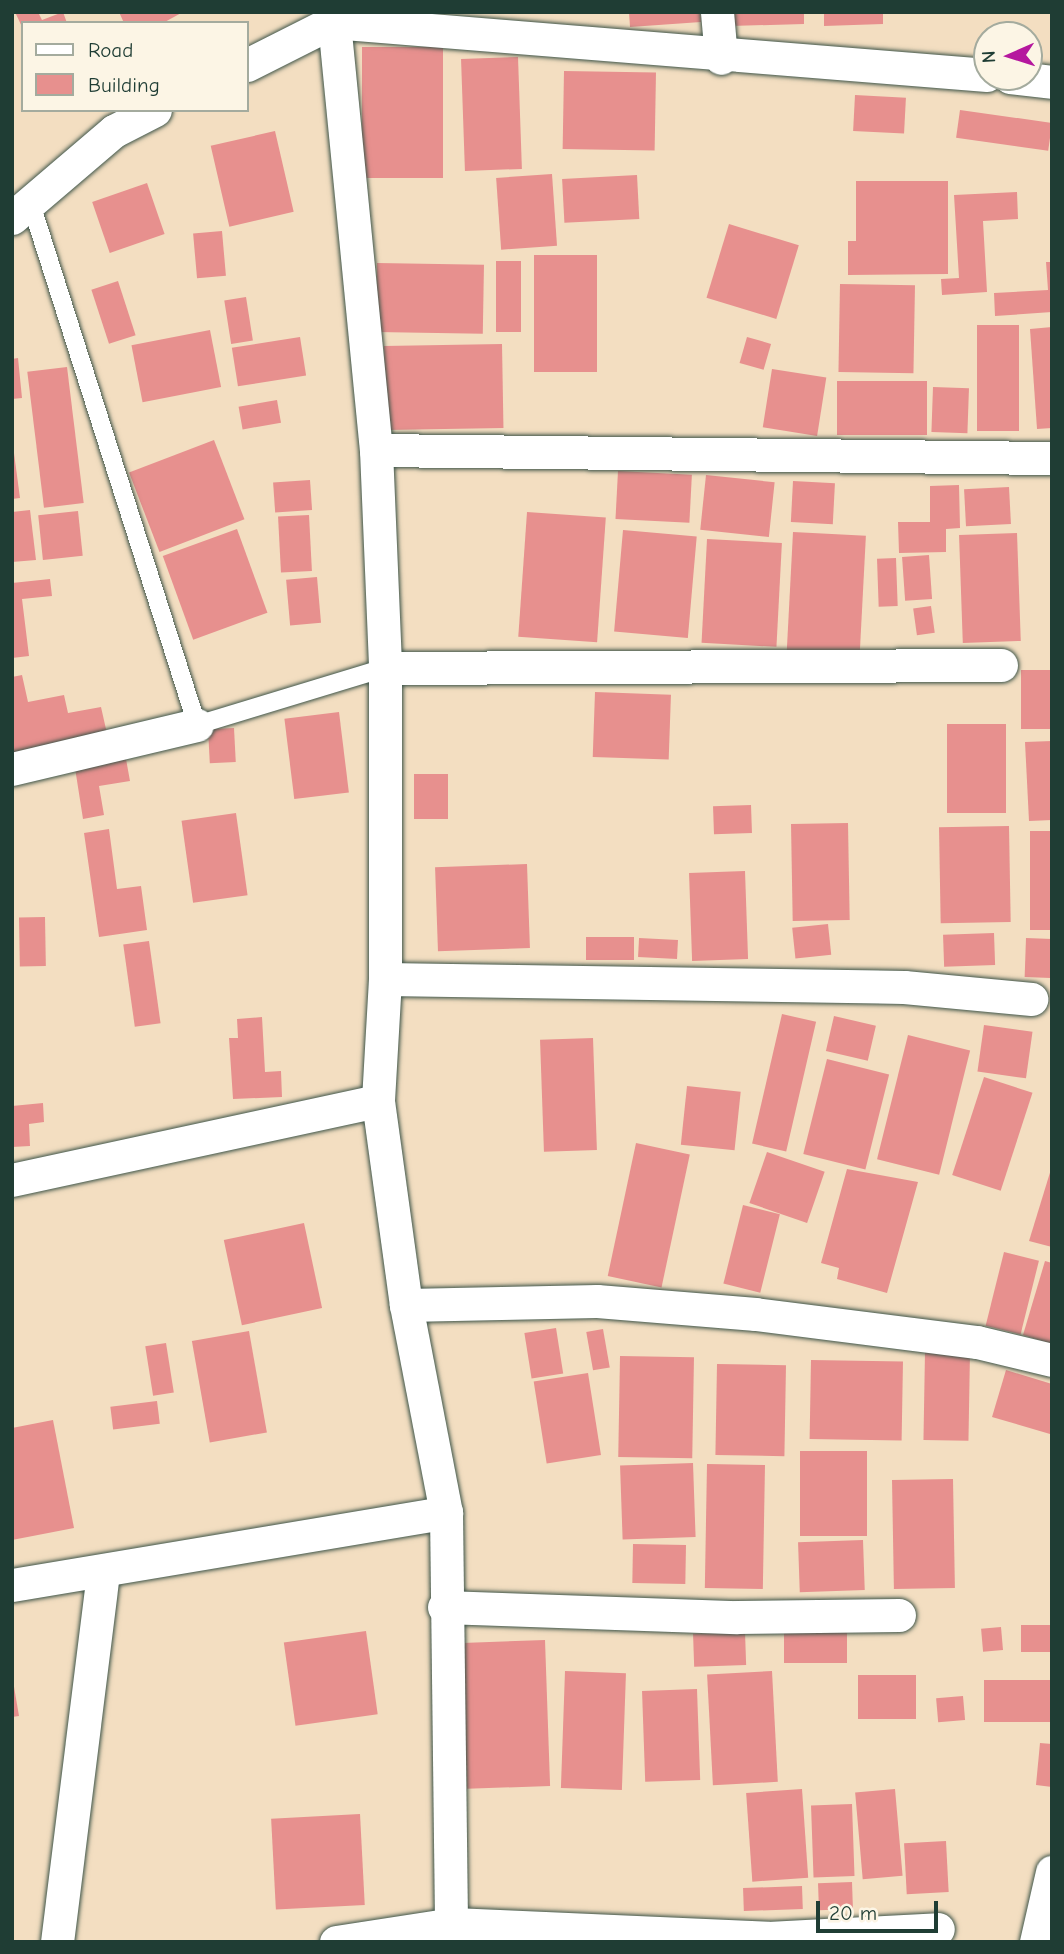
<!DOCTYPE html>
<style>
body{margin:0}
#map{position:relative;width:1064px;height:1954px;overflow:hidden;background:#f3dec1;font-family:"Comic Neue",sans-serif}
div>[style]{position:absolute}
.building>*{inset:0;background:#e7908e;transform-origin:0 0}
.roads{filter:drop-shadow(0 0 2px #3f5549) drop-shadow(0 0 2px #3f5549)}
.lane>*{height:18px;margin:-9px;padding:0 9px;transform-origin:9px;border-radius:9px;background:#fff}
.street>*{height:33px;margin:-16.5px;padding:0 16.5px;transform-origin:16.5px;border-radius:16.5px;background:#fff}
span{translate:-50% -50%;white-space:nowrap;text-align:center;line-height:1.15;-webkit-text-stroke:6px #fcf5e5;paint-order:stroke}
.frame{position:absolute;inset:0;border:14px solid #1f3d34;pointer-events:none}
.legend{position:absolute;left:21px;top:21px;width:228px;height:91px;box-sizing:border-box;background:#fcf5e5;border:2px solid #a4ab9e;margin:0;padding:9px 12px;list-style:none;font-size:21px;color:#1f3d34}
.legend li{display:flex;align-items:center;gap:14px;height:35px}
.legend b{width:35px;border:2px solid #a4ab9e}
.north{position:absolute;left:973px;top:21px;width:70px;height:70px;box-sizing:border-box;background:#fcf5e5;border:2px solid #a4ab9e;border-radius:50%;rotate:267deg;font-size:19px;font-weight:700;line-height:28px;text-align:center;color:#1f3d34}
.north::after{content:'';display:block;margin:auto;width:24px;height:32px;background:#b5179e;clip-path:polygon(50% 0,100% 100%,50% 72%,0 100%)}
.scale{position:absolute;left:816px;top:1901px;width:122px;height:32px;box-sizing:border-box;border:4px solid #1f3d34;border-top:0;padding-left:9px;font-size:21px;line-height:24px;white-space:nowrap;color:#1f3d34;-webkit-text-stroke:5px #fcf5e5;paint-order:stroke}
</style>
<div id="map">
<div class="building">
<div style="clip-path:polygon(15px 12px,38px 12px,42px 20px,63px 12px,67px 23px,23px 23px,23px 29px)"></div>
<div style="clip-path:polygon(119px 12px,183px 12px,163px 23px,124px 23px)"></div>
<div style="clip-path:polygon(629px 12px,700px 12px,701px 22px,630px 27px)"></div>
<div style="clip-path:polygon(730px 12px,804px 12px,804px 24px,730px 26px)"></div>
<div style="clip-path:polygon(824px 12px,883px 12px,883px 24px,824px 26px)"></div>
<div style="left:443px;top:47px;width:131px;height:81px;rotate:90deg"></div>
<div style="left:518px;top:57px;width:112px;height:57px;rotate:88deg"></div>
<div style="left:564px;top:71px;width:92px;height:78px;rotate:1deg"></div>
<div style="left:855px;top:95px;width:51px;height:36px;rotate:3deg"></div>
<div style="left:960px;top:110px;width:93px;height:28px;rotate:8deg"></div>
<div style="left:275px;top:131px;width:83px;height:66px;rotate:77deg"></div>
<div style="left:552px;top:174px;width:72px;height:56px;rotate:86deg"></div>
<div style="left:637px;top:175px;width:44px;height:75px;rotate:87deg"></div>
<div style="clip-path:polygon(856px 181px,948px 181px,948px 274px,848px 275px,848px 241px,856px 241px)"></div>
<div style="left:147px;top:183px;width:54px;height:58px;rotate:71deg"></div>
<div style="clip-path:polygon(1017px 192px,1018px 219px,983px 221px,987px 292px,942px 295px,941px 279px,959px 278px,954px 195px)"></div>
<div style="left:729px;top:224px;width:73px;height:77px;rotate:17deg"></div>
<div style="left:222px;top:231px;width:45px;height:29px;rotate:85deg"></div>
<div style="left:534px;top:255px;width:63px;height:117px"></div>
<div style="left:496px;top:261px;width:25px;height:71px"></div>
<div style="clip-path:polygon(1046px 262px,1052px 262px,1052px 312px,995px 316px,994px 293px,1048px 290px)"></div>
<div style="left:377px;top:263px;width:107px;height:69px;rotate:1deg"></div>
<div style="left:118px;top:281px;width:57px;height:28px;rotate:72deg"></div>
<div style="left:840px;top:284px;width:75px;height:88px;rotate:1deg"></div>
<div style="left:246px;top:297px;width:44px;height:22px;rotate:81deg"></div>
<div style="left:977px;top:325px;width:42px;height:106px"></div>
<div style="clip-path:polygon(1052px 327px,1052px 428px,1037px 429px,1030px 329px)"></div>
<div style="left:210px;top:330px;width:58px;height:80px;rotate:79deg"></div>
<div style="left:300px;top:337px;width:39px;height:69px;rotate:81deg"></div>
<div style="left:747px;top:337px;width:25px;height:27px;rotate:16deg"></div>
<div style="left:502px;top:344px;width:84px;height:118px;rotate:89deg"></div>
<div style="clip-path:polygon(18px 358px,22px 398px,12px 399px,12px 359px)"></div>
<div style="left:67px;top:367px;width:137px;height:40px;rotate:83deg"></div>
<div style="left:772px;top:369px;width:55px;height:59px;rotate:9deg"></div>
<div style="left:837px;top:381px;width:90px;height:54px"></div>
<div style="left:933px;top:387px;width:36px;height:45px;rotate:2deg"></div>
<div style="left:277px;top:400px;width:23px;height:39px;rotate:80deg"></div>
<div style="left:214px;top:440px;width:85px;height:91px;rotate:69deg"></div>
<div style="clip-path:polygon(14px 453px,20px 498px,12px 499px,12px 454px)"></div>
<div style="left:618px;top:471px;width:74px;height:48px;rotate:3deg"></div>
<div style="left:706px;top:475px;width:69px;height:55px;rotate:6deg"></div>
<div style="left:310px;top:480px;width:30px;height:37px;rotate:86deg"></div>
<div style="left:793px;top:481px;width:42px;height:41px;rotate:3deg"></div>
<div style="clip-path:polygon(959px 485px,960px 528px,946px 529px,946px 552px,899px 553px,898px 522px,930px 522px,930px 486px)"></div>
<div style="left:1009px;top:487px;width:37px;height:45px;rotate:87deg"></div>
<div style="clip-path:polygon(30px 510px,36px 560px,12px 562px,12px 512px)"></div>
<div style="left:78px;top:511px;width:45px;height:40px;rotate:84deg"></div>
<div style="left:527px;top:512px;width:79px;height:125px;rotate:4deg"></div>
<div style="left:309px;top:515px;width:56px;height:31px;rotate:87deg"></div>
<div style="left:237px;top:529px;width:89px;height:79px;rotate:70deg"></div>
<div style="left:623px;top:530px;width:74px;height:102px;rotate:5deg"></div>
<div style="left:793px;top:532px;width:73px;height:123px;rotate:3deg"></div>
<div style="left:1017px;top:533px;width:108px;height:58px;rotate:88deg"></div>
<div style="left:707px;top:539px;width:75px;height:104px;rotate:3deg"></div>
<div style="left:929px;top:555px;width:44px;height:27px;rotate:86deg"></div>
<div style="left:896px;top:558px;width:48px;height:19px;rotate:88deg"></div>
<div style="left:317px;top:577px;width:46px;height:31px;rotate:85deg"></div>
<div style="clip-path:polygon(50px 579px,52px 596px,22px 599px,29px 656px,12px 658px,12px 583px)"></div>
<div style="left:931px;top:606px;width:27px;height:18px;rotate:82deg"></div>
<div style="left:1052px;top:670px;width:59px;height:31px;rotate:90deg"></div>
<div style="clip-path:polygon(22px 675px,28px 702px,64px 695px,68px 713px,101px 707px,108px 738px,12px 757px,12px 677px)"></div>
<div style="left:595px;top:692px;width:76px;height:65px;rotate:2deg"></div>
<div style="left:339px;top:712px;width:81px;height:55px;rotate:83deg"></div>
<div style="left:947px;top:724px;width:59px;height:89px"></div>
<div style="left:234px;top:728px;width:34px;height:26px;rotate:87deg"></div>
<div style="clip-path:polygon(1052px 741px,1052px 820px,1029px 821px,1025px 742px)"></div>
<div style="clip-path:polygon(126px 759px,130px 781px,99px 786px,104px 815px,83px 819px,75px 768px)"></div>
<div style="left:414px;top:774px;width:34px;height:45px"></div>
<div style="left:751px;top:805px;width:28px;height:38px;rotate:88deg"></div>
<div style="left:236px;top:813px;width:83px;height:55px;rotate:82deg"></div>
<div style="left:848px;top:823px;width:97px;height:57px;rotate:89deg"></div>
<div style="left:1009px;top:826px;width:96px;height:70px;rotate:89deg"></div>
<div style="clip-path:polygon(109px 829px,117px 889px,141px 886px,147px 930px,99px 937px,84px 833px)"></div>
<div style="left:1030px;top:831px;width:22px;height:99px"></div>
<div style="left:527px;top:864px;width:84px;height:92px;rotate:88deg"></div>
<div style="left:745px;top:871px;width:88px;height:56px;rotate:88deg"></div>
<div style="left:45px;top:917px;width:49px;height:26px;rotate:89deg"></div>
<div style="left:828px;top:924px;width:31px;height:36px;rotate:84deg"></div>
<div style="left:994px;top:933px;width:32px;height:51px;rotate:88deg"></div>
<div style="left:586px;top:937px;width:48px;height:23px"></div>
<div style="left:1026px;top:938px;width:26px;height:39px;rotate:2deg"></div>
<div style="left:678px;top:940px;width:19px;height:39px;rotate:93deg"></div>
<div style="left:149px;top:941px;width:83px;height:26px;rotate:82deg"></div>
<div style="left:782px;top:1014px;width:35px;height:133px;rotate:13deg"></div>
<div style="left:834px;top:1016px;width:43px;height:36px;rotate:13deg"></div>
<div style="clip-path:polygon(262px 1017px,265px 1072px,281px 1071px,282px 1097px,233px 1099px,229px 1038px,238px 1038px,237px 1019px)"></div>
<div style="left:984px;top:1025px;width:49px;height:47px;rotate:8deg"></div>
<div style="left:908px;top:1035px;width:64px;height:128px;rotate:14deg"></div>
<div style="left:593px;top:1038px;width:112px;height:53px;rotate:88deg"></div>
<div style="left:827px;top:1059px;width:64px;height:98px;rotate:14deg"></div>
<div style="left:984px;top:1077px;width:51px;height:103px;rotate:18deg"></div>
<div style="left:687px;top:1086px;width:54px;height:59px;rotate:6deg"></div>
<div style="clip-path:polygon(43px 1103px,44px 1122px,29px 1124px,30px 1146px,12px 1147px,12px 1106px)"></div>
<div style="left:636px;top:1143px;width:55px;height:136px;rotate:12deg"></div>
<div style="left:767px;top:1152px;width:61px;height:54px;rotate:19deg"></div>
<div style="clip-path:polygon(1052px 1166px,1052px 1247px,1029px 1241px)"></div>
<div style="clip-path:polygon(847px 1169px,918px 1182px,887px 1293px,837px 1279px,839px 1268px,821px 1263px)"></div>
<div style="left:743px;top:1205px;width:38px;height:81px;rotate:14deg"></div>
<div style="left:304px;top:1223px;width:87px;height:82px;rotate:78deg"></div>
<div style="left:1004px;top:1252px;width:36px;height:76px;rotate:14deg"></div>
<div style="clip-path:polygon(1045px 1261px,1052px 1263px,1052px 1344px,1023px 1335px)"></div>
<div style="left:556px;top:1328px;width:46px;height:32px;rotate:81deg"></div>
<div style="left:603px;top:1329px;width:39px;height:17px;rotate:80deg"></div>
<div style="left:249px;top:1331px;width:103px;height:58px;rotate:80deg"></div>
<div style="left:166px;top:1343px;width:50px;height:21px;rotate:81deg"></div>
<div style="left:925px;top:1352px;width:45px;height:88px;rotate:1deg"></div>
<div style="left:620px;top:1356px;width:74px;height:101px;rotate:1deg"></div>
<div style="left:811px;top:1360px;width:92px;height:79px;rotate:1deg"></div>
<div style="left:717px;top:1364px;width:69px;height:91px;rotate:1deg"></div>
<div style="clip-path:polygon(1006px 1370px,1052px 1384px,1050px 1434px,992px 1417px)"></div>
<div style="left:588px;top:1373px;width:83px;height:55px;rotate:81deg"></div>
<div style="left:157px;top:1401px;width:23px;height:47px;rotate:83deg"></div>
<div style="clip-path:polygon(53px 1420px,74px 1528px,12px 1540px,12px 1428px)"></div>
<div style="left:800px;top:1451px;width:67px;height:85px"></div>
<div style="left:693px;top:1463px;width:74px;height:73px;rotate:88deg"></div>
<div style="left:707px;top:1464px;width:58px;height:124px;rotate:1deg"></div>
<div style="left:953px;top:1479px;width:109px;height:61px;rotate:89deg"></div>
<div style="left:863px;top:1540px;width:50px;height:65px;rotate:88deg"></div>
<div style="left:633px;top:1544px;width:53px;height:39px;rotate:1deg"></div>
<div style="left:1052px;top:1625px;width:27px;height:31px;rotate:90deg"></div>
<div style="left:1001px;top:1627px;width:23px;height:20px;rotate:85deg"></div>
<div style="left:847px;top:1629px;width:34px;height:63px;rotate:90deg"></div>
<div style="left:366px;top:1631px;width:84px;height:83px;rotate:82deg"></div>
<div style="left:745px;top:1632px;width:33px;height:52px;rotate:88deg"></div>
<div style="left:545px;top:1640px;width:146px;height:83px;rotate:88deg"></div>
<div style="left:565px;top:1671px;width:61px;height:117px;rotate:2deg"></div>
<div style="left:772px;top:1671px;width:111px;height:65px;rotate:87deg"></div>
<div style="clip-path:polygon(12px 1675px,19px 1716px,12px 1717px)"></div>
<div style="left:858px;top:1675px;width:58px;height:44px"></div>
<div style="left:1052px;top:1680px;width:42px;height:68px;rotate:90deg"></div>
<div style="left:697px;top:1689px;width:91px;height:55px;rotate:88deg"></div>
<div style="left:963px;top:1696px;width:24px;height:27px;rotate:85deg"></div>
<div style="clip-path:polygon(1040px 1743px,1052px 1744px,1052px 1787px,1036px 1785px)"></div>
<div style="left:802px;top:1789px;width:89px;height:56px;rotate:86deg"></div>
<div style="left:895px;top:1789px;width:87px;height:40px;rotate:85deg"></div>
<div style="left:852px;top:1804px;width:72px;height:41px;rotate:88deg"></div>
<div style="left:360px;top:1814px;width:91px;height:89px;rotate:87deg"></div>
<div style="left:946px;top:1841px;width:51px;height:42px;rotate:87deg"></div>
<div style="left:852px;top:1882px;width:27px;height:34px;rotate:88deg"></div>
<div style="left:802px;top:1886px;width:23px;height:59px;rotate:88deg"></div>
</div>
<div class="roads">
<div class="lane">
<div style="left:32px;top:207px;width:544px;rotate:72.33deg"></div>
<div style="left:197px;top:725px;width:196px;rotate:-16.9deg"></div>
</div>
<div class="street">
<div style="left:333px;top:12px;width:440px;rotate:84.4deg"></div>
<div style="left:376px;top:450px;width:218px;rotate:87.6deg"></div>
<div style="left:385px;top:668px;width:311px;rotate:90deg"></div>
<div style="left:385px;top:979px;width:122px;rotate:93.3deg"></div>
<div style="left:378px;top:1101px;width:206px;rotate:82.2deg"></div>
<div style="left:406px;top:1305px;width:211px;rotate:79.1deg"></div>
<div style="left:446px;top:1512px;width:430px;rotate:89.3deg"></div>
<div style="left:717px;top:12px;width:46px;rotate:85deg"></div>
<div style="left:247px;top:65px;width:95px;rotate:-26.8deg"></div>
<div style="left:332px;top:22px;width:657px;rotate:4.63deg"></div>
<div style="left:1010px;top:77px;width:42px;rotate:6.8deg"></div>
<div style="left:12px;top:218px;width:134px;rotate:-40.5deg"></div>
<div style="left:114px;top:131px;width:46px;rotate:-27.1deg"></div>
<div style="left:376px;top:450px;width:676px;rotate:0.68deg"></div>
<div style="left:385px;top:668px;width:616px;rotate:-0.28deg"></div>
<div style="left:12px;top:769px;width:190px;rotate:-13.4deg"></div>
<div style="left:385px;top:979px;width:519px;rotate:0.88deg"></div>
<div style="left:904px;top:987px;width:128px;rotate:5.4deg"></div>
<div style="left:12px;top:1180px;width:374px;rotate:-12.2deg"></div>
<div style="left:406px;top:1305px;width:191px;rotate:-1.2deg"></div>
<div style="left:597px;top:1301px;width:159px;rotate:4.7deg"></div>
<div style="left:755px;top:1314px;width:224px;rotate:7.2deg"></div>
<div style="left:977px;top:1342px;width:77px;rotate:13.5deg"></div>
<div style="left:12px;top:1585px;width:440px;rotate:-9.5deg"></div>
<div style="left:444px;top:1607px;width:293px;rotate:2deg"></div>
<div style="left:737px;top:1617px;width:162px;rotate:-0.7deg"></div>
<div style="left:57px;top:1942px;width:371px;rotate:-82.9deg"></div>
<div style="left:336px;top:1942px;width:118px;rotate:-8.7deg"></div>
<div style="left:453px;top:1924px;width:315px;rotate:2.5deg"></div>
<div style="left:768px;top:1938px;width:170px;rotate:-3deg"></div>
<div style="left:1036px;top:1942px;width:72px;rotate:-77.1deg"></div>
</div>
</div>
<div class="frame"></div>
<ul class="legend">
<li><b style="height:9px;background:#fff"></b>Road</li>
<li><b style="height:19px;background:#e7908e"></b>Building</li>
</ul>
<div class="north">N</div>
<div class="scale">20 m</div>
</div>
